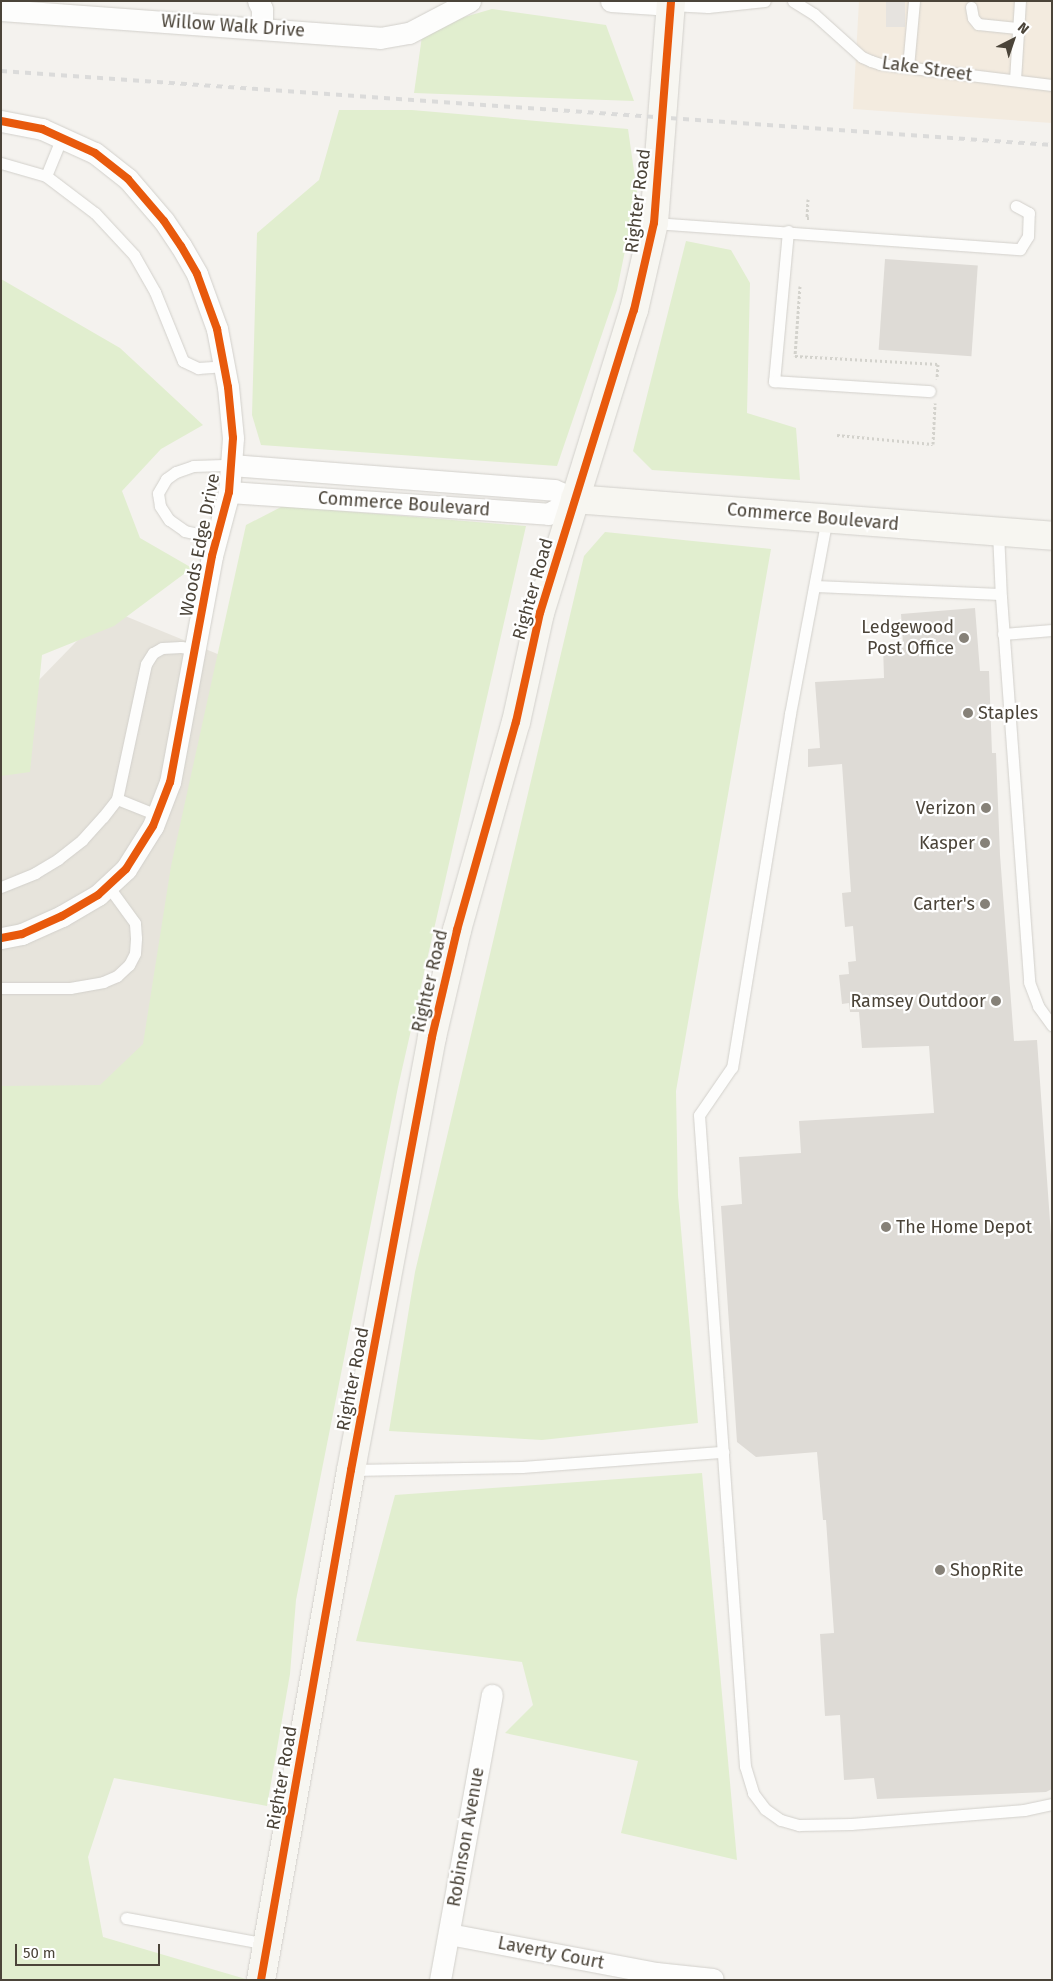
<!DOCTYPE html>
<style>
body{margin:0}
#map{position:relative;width:1053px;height:1981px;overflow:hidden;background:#f4f2ee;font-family:"Fira Sans",sans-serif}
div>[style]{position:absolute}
.residential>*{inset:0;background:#e7e4dc}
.commercial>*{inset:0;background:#f3ebdf}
.green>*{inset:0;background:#e1eecf}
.parking>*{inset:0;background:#e6e3df;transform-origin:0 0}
.building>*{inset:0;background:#dedbd6;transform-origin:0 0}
.path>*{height:3px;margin-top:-1.5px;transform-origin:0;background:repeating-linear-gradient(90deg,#d3d2cc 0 2.5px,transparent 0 5px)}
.roads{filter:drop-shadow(0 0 1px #d2d0cb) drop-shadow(0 0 1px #d2d0cb)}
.lane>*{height:11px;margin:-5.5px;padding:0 5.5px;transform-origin:5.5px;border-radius:5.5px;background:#fdfdfc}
.street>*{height:21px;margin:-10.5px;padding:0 10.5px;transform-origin:10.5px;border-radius:10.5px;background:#fdfdfc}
.secondary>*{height:28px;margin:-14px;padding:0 14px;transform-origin:14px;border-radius:14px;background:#f7f6f1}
.rail>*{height:4px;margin-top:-2px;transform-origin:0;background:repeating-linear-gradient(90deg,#dbdbda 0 6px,transparent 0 12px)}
.cycleway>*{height:8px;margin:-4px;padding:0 4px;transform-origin:4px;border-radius:4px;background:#e8590c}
.dots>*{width:14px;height:14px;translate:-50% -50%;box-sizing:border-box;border:2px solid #fff;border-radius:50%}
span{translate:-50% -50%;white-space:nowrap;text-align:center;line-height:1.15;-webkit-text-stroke:4.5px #fff;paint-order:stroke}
.street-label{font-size:18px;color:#4b4439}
.poi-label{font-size:18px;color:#4b4439}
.right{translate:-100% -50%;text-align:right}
.left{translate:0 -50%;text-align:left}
.frame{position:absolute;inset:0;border:2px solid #4b4439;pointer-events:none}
.north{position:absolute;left:988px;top:15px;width:50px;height:50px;-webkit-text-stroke:4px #fff;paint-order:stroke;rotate:41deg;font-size:14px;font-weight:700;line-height:20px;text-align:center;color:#4b4439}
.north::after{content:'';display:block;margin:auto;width:18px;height:22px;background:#4b4439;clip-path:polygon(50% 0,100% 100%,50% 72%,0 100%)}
.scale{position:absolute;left:15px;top:1944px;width:145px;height:22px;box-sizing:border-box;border:2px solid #4b4439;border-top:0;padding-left:6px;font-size:15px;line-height:18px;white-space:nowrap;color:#4b4439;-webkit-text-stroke:4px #fff;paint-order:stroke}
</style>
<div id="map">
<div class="residential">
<div style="clip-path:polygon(108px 609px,220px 655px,141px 1083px,1px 1100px,1px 719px)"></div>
</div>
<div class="commercial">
<div style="clip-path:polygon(859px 1px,1052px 1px,1052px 123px,853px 109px)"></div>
</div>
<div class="green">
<div style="clip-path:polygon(492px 9px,606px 25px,634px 101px,414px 93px,423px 29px)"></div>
<div style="clip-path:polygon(339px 110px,412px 110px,628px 129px,637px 192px,617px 290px,557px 466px,261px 445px,252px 415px,257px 233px,319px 180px)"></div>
<div style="clip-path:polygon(686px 241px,731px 250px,750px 283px,747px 413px,796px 428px,800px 480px,652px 470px,633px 451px)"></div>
<div style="clip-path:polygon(1px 279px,120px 348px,203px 425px,161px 449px,122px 491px,140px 538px,192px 568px,114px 626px,42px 655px,30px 772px,1px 776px)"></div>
<div style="clip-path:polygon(283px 506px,526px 526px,398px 1087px,296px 1600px,290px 1674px,267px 1806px,114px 1778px,88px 1857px,103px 1937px,249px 1980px,1px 1980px,1px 1086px,100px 1085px,143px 1044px,171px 866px,246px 525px)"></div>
<div style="clip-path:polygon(605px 532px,771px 549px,676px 1091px,678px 1195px,698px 1423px,542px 1440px,389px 1431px,415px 1272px,584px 556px)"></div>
<div style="clip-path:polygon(702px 1473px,737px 1860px,621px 1833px,638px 1761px,505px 1733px,533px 1705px,522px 1662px,356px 1641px,395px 1495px)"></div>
</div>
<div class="parking">
<div style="left:886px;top:1px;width:19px;height:26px"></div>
</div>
<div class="building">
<div style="left:885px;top:259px;width:93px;height:91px;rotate:4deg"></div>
<div style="clip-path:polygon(975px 608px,980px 671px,989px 671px,992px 753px,996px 753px,1000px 855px,1014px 1041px,1037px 1040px,1052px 1249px,1052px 1789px,1046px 1792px,877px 1799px,874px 1778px,844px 1780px,840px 1715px,825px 1716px,820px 1634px,834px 1633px,826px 1520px,823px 1520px,817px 1452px,756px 1457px,737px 1442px,721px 1206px,742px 1204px,739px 1157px,801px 1153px,799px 1121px,934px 1113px,929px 1046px,862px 1048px,859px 1012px,850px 1012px,849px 1003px,842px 1004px,839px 975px,849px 974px,848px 962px,856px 961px,853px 926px,845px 927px,842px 893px,851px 892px,842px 764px,808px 767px,808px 749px,820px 748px,815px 682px,884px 678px,883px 645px,903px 644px,901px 614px)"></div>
</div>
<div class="path">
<div style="left:808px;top:199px;width:19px;rotate:93deg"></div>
<div style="left:807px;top:218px;width:2px"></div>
<div style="left:800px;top:286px;width:70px;rotate:94.1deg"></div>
<div style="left:795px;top:356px;width:143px;rotate:3.2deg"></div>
<div style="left:938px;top:364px;width:15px;rotate:94deg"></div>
<div style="left:837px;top:435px;width:96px;rotate:5.4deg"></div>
<div style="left:933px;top:444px;width:41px;rotate:-87.2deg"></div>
</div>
<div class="roads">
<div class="lane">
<div style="left:793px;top:1px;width:25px;rotate:32deg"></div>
<div style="left:814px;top:14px;width:64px;rotate:41.9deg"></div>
<div style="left:862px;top:57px;width:10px;rotate:24deg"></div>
<div style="left:871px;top:61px;width:9px;rotate:18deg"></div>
<div style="left:880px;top:64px;width:173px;rotate:7deg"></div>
<div style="left:671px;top:5px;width:37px;rotate:3deg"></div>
<div style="left:708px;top:7px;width:57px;rotate:-6deg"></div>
<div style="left:971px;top:7px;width:11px;rotate:80deg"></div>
<div style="left:973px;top:18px;width:8px;rotate:50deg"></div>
<div style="left:978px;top:24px;width:39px;rotate:6deg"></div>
<div style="left:908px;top:67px;width:66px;rotate:-84.8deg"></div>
<div style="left:1015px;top:80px;width:79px;rotate:-86.4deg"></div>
<div style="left:1px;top:163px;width:47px;rotate:16.1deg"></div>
<div style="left:46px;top:176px;width:61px;rotate:37.1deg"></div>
<div style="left:95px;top:213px;width:57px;rotate:47.1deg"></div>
<div style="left:134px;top:255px;width:43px;rotate:60.4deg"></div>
<div style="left:155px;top:292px;width:74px;rotate:67.9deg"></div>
<div style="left:183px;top:361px;width:17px;rotate:25deg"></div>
<div style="left:198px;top:368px;width:27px;rotate:-4deg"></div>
<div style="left:46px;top:176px;width:42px;rotate:-67.7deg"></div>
<div style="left:654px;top:223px;width:367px;rotate:4.1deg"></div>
<div style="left:1020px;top:249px;width:15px;rotate:-58deg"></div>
<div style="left:1028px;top:236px;width:23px;rotate:-88deg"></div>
<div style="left:1029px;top:213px;width:15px;rotate:-152deg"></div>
<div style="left:788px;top:231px;width:151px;rotate:95.3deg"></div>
<div style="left:774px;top:381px;width:156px;rotate:3.7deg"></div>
<div style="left:827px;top:518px;width:199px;rotate:100.7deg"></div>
<div style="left:790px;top:714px;width:358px;rotate:99.3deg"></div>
<div style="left:732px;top:1067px;width:58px;rotate:124.5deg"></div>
<div style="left:699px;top:1115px;width:653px;rotate:85.96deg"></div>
<div style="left:745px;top:1766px;width:28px;rotate:73deg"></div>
<div style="left:753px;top:1793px;width:20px;rotate:53deg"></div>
<div style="left:765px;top:1809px;width:19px;rotate:35deg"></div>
<div style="left:781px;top:1820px;width:19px;rotate:16deg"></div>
<div style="left:799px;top:1825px;width:52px;rotate:-1.1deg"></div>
<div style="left:851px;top:1824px;width:174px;rotate:-4.6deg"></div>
<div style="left:1024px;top:1810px;width:29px;rotate:-12deg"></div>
<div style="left:998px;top:532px;width:65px;rotate:87.4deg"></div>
<div style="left:1001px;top:597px;width:386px;rotate:85.8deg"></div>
<div style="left:1029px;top:982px;width:26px;rotate:69deg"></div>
<div style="left:1038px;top:1006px;width:24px;rotate:54deg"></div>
<div style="left:217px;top:538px;width:33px;rotate:-168deg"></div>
<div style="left:185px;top:531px;width:19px;rotate:-145deg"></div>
<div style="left:169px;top:520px;width:17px;rotate:-123deg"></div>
<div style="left:160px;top:506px;width:13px;rotate:-99deg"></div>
<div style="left:158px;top:493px;width:16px;rotate:-60deg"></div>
<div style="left:166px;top:479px;width:12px;rotate:-35deg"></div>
<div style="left:176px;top:472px;width:18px;rotate:-19deg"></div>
<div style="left:193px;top:466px;width:38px;rotate:-2deg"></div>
<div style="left:815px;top:586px;width:185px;rotate:2.5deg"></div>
<div style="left:1003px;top:634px;width:49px;rotate:-4.7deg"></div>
<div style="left:117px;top:799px;width:43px;rotate:21.8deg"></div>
<div style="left:1px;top:887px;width:37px;rotate:-22deg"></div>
<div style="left:35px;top:873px;width:27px;rotate:-31deg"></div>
<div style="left:58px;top:859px;width:31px;rotate:-38deg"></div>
<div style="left:82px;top:840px;width:31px;rotate:-48deg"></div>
<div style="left:103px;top:817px;width:23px;rotate:-52deg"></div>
<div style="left:117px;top:799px;width:138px;rotate:-77.9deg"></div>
<div style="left:146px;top:664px;width:13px;rotate:-58deg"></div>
<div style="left:153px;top:653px;width:10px;rotate:-29deg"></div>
<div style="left:162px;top:648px;width:19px;rotate:-3deg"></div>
<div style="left:181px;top:647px;width:14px;rotate:8deg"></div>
<div style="left:1px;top:988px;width:69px"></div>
<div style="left:70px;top:988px;width:34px;rotate:-10deg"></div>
<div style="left:103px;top:982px;width:15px;rotate:-23deg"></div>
<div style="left:117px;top:976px;width:16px;rotate:-43deg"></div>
<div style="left:129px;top:965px;width:13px;rotate:-63deg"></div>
<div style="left:135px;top:953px;width:15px;rotate:-86deg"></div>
<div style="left:136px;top:938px;width:15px;rotate:-94deg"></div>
<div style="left:135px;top:923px;width:46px;rotate:-126.1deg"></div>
<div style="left:351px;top:1470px;width:171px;rotate:-1deg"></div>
<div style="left:522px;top:1467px;width:202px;rotate:-4.3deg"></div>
<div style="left:126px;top:1918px;width:143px;rotate:10.4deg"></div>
</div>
<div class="street">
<div style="left:258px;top:1px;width:9px;rotate:63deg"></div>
<div style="left:262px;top:9px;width:19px;rotate:90deg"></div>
<div style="left:611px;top:1px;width:60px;rotate:3.8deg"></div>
<div style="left:1px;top:10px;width:380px;rotate:4.2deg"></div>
<div style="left:380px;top:38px;width:29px;rotate:-10deg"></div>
<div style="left:409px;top:33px;width:69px;rotate:-27.7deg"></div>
<div style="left:1px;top:121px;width:42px;rotate:11deg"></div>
<div style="left:42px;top:129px;width:58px;rotate:24.4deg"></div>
<div style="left:95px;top:153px;width:42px;rotate:38.2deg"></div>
<div style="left:128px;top:179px;width:55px;rotate:49.4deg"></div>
<div style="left:164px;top:221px;width:30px;rotate:56deg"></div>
<div style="left:181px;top:246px;width:32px;rotate:60deg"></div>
<div style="left:197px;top:274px;width:59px;rotate:70deg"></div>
<div style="left:217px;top:329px;width:59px;rotate:79.3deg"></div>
<div style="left:228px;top:387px;width:51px;rotate:84.4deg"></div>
<div style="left:233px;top:438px;width:54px;rotate:94.2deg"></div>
<div style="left:229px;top:492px;width:66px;rotate:104.9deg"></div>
<div style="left:212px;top:556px;width:230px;rotate:100.5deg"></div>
<div style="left:170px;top:782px;width:47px;rotate:111.1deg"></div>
<div style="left:153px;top:826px;width:51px;rotate:122.1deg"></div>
<div style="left:126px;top:869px;width:38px;rotate:137deg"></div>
<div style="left:98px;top:895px;width:42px;rotate:149.7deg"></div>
<div style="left:62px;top:916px;width:44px;rotate:155.8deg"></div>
<div style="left:22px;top:934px;width:21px;rotate:169deg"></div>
<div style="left:231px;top:465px;width:324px;rotate:4.4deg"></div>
<div style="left:554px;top:490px;width:23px;rotate:23deg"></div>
<div style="left:229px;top:492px;width:320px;rotate:3.9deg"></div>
<div style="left:548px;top:514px;width:31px;rotate:-29deg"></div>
<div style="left:449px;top:1934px;width:211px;rotate:10.7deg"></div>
<div style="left:656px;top:1973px;width:57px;rotate:6deg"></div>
<div style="left:440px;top:1980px;width:290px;rotate:-79.7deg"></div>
</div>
<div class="secondary">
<div style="left:575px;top:499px;width:478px;rotate:4.4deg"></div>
<div style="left:261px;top:1980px;width:518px;rotate:-79.99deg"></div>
<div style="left:351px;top:1470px;width:441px;rotate:-79.4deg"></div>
<div style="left:432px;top:1037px;width:110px;rotate:-76.8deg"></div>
<div style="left:457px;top:930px;width:216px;rotate:-74.2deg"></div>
<div style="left:516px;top:722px;width:112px;rotate:-77.6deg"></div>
<div style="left:540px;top:613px;width:317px;rotate:-72.8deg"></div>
<div style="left:634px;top:310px;width:89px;rotate:-77.1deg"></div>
<div style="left:654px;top:223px;width:223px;rotate:-85.6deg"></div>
</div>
</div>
<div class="rail">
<div style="left:1px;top:71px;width:1054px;rotate:4.03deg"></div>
</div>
<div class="cycleway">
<div style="left:1px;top:121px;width:42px;rotate:11deg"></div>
<div style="left:42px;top:129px;width:58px;rotate:24.4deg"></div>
<div style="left:95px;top:153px;width:42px;rotate:38.2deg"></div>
<div style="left:128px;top:179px;width:55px;rotate:49.4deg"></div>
<div style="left:164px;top:221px;width:30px;rotate:56deg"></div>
<div style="left:181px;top:246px;width:32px;rotate:60deg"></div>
<div style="left:197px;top:274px;width:59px;rotate:70deg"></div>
<div style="left:217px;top:329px;width:59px;rotate:79.3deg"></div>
<div style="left:228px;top:387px;width:51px;rotate:84.4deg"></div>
<div style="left:233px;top:438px;width:54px;rotate:94.2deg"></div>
<div style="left:229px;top:492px;width:66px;rotate:104.9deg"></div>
<div style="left:212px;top:556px;width:230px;rotate:100.5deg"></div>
<div style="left:170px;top:782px;width:47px;rotate:111.1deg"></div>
<div style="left:153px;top:826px;width:51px;rotate:122.1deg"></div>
<div style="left:126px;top:869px;width:38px;rotate:137deg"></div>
<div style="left:98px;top:895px;width:42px;rotate:149.7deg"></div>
<div style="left:62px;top:916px;width:44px;rotate:155.8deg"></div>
<div style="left:22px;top:934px;width:21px;rotate:169deg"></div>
<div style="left:261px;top:1980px;width:518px;rotate:-79.99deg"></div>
<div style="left:351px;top:1470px;width:441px;rotate:-79.4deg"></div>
<div style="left:432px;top:1037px;width:110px;rotate:-76.8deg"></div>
<div style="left:457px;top:930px;width:216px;rotate:-74.2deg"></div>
<div style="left:516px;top:722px;width:112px;rotate:-77.6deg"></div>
<div style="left:540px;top:613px;width:317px;rotate:-72.8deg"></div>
<div style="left:634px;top:310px;width:89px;rotate:-77.1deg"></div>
<div style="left:654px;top:223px;width:223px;rotate:-85.6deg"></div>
</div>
<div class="dots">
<div style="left:964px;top:638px;background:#868178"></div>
<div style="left:968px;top:713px;background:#868178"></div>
<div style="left:986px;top:808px;background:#868178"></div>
<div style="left:985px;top:843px;background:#868178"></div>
<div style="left:985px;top:904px;background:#868178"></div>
<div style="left:996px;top:1001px;background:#868178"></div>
<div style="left:886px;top:1227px;background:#868178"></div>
<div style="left:940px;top:1570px;background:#868178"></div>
</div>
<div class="street-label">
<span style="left:233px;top:26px;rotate:4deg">Willow Walk Drive</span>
<span style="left:927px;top:69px;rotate:8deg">Lake Street</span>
<span style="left:638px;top:201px;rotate:-83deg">Righter Road</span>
<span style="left:404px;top:504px;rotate:4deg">Commerce Boulevard</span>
<span style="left:813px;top:517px;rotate:5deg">Commerce Boulevard</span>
<span style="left:200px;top:545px;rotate:-79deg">Woods Edge Drive</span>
<span style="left:533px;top:589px;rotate:-74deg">Righter Road</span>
<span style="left:430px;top:981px;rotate:-77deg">Righter Road</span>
<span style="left:353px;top:1379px;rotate:-79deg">Righter Road</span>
<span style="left:282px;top:1778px;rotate:-80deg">Righter Road</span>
<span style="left:466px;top:1837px;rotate:-80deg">Robinson Avenue</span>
<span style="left:551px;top:1953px;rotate:11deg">Laverty Court</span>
</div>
<div class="poi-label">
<span class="right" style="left:954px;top:638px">Ledgewood<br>Post Office</span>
<span class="left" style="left:978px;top:713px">Staples</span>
<span class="right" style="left:976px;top:808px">Verizon</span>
<span class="right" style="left:975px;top:843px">Kasper</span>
<span class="right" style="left:975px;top:904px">Carter's</span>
<span class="right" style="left:986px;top:1001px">Ramsey Outdoor</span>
<span class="left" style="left:896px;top:1227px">The Home Depot</span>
<span class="left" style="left:950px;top:1570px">ShopRite</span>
</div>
<div class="frame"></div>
<div class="north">N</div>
<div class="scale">50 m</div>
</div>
